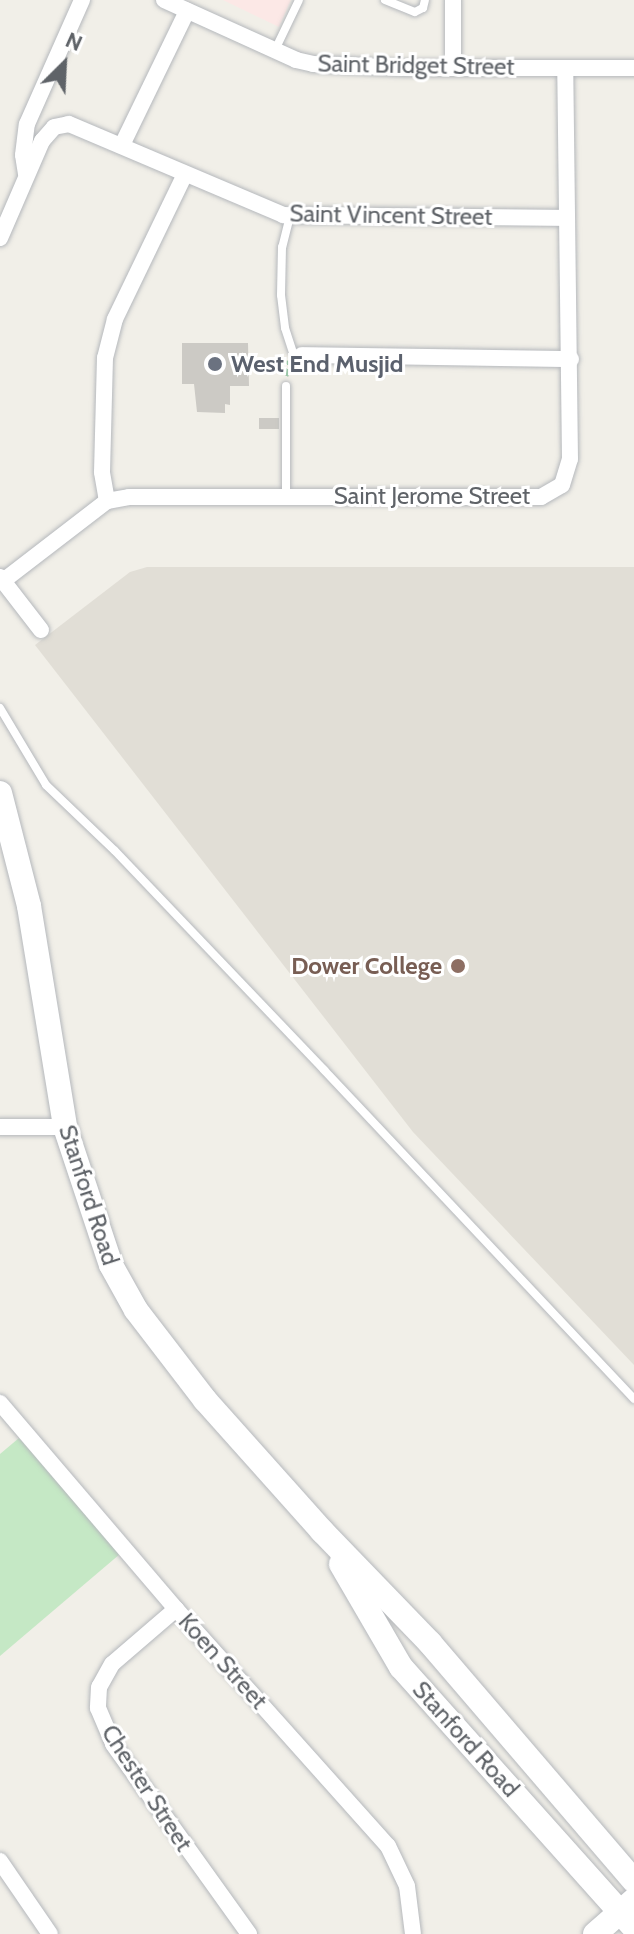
<!DOCTYPE html>
<style>
body{margin:0}
#map{position:relative;width:634px;height:1934px;overflow:hidden;background:#f1efe8;font-family:Cabin,sans-serif}
div>[style]{position:absolute}
.education>*{inset:0;background:#e1ded6}
.medical>*{inset:0;background:#fce8e6}
.green>*{inset:0;background:#c5e8c5}
.building>*{inset:0;background:#cccac5;transform-origin:0 0}
.path>*{height:3px;margin-top:-1.5px;transform-origin:0;background:repeating-linear-gradient(90deg,#9cc7a9 0 8px,transparent 0 12px)}
.roads{filter:drop-shadow(0 0 2px #b5b8bc) drop-shadow(0 0 2px #b5b8bc)}
.lane>*{height:8px;margin:-4px;padding:0 4px;transform-origin:4px;border-radius:4px;background:#fff}
.street>*{height:16px;margin:-8px;padding:0 8px;transform-origin:8px;border-radius:8px;background:#fff}
.secondary>*{height:24px;margin:-12px;padding:0 12px;transform-origin:12px;border-radius:12px;background:#fff}
.dots>*{width:22px;height:22px;translate:-50% -50%;box-sizing:border-box;border:4px solid #fff;border-radius:50%}
span{translate:-50% -50%;white-space:nowrap;text-align:center;line-height:1.15;-webkit-text-stroke:6px #fff;paint-order:stroke}
.street-label{font-size:24px;color:#5f6368}
.worship-label{font-size:24px;color:#5b616d;font-weight:700}
.left{translate:0 -50%;text-align:left}
.education-label{font-size:24px;color:#785e54;font-weight:700}
.right{translate:-100% -50%;text-align:right}
.north{position:absolute;left:24px;top:24px;width:80px;height:80px;-webkit-text-stroke:6px #fff;paint-order:stroke;rotate:24deg;font-size:22px;font-weight:700;line-height:32px;text-align:center;color:#5f6368}
.north::after{content:'';display:block;margin:auto;width:28px;height:36px;background:#5f6368;clip-path:polygon(50% 0,100% 100%,50% 72%,0 100%)}
</style>
<div id="map">
<div class="education">
<div style="clip-path:polygon(147px 567px,634px 567px,634px 1365px,413px 1132px,35px 645px,130px 572px)"></div>
</div>
<div class="medical">
<div style="clip-path:polygon(223px 0,291px 0,279px 27px)"></div>
</div>
<div class="green">
<div style="clip-path:polygon(19px 1438px,120px 1554px,0 1656px,0 1454px)"></div>
</div>
<div class="building">
<div style="clip-path:polygon(182px 343px,248px 343px,249px 386px,230px 386px,230px 405px,225px 404px,225px 413px,197px 412px,194px 384px,182px 384px)"></div>
<div style="left:259px;top:418px;width:20px;height:11px"></div>
</div>
<div class="path">
<div style="left:287px;top:376px;width:16px;rotate:-86deg"></div>
</div>
<div class="roads">
<div class="lane">
<div style="left:385px;top:0;width:32px;rotate:22deg"></div>
<div style="left:415px;top:12px;width:9px;rotate:-27deg"></div>
<div style="left:423px;top:8px;width:8px;rotate:-76deg"></div>
<div style="left:275px;top:50px;width:55px;rotate:-64.4deg"></div>
<div style="left:290px;top:216px;width:32px;rotate:104deg"></div>
<div style="left:282px;top:247px;width:48px;rotate:91.2deg"></div>
<div style="left:281px;top:295px;width:33px;rotate:83deg"></div>
<div style="left:285px;top:328px;width:25px;rotate:72deg"></div>
<div style="left:286px;top:386px;width:110px;rotate:90deg"></div>
<div style="left:0;top:708px;width:90px;rotate:59.1deg"></div>
<div style="left:46px;top:785px;width:95px;rotate:43.7deg"></div>
<div style="left:115px;top:851px;width:303px;rotate:46.3deg"></div>
<div style="left:324px;top:1070px;width:452px;rotate:46.7deg"></div>
</div>
<div class="street">
<div style="left:164px;top:0;width:145px;rotate:24.4deg"></div>
<div style="left:296px;top:60px;width:17px;rotate:13deg"></div>
<div style="left:313px;top:64px;width:94px;rotate:2.4deg"></div>
<div style="left:407px;top:68px;width:227px"></div>
<div style="left:453px;top:67px;width:67px;rotate:-90deg"></div>
<div style="left:122px;top:145px;width:149px;rotate:-64.1deg"></div>
<div style="left:26px;top:174px;width:19px;rotate:-99deg"></div>
<div style="left:23px;top:155px;width:31px;rotate:-83deg"></div>
<div style="left:27px;top:124px;width:136px;rotate:-66.1deg"></div>
<div style="left:0;top:238px;width:106px;rotate:-66.6deg"></div>
<div style="left:42px;top:141px;width:18px;rotate:-49deg"></div>
<div style="left:54px;top:127px;width:15px;rotate:-11deg"></div>
<div style="left:69px;top:124px;width:233px;rotate:23deg"></div>
<div style="left:283px;top:215px;width:283px;rotate:0.6deg"></div>
<div style="left:302px;top:355px;width:269px;rotate:0.9deg"></div>
<div style="left:107px;top:501px;width:29px;rotate:-100deg"></div>
<div style="left:102px;top:472px;width:114px;rotate:-88.5deg"></div>
<div style="left:105px;top:358px;width:40px;rotate:-75.6deg"></div>
<div style="left:115px;top:319px;width:161px;rotate:-64.2deg"></div>
<div style="left:0;top:577px;width:67px;rotate:52.3deg"></div>
<div style="left:3px;top:581px;width:131px;rotate:-37.6deg"></div>
<div style="left:107px;top:501px;width:22px;rotate:-10deg"></div>
<div style="left:129px;top:497px;width:412px"></div>
<div style="left:541px;top:497px;width:24px;rotate:-30deg"></div>
<div style="left:562px;top:485px;width:27px;rotate:-73deg"></div>
<div style="left:570px;top:459px;width:391px;rotate:-90.7deg"></div>
<div style="left:0;top:1127px;width:65px"></div>
<div style="left:0;top:1403px;width:271px;rotate:49.5deg"></div>
<div style="left:176px;top:1609px;width:318px;rotate:48.2deg"></div>
<div style="left:388px;top:1846px;width:44px;rotate:64.6deg"></div>
<div style="left:407px;top:1886px;width:48px;rotate:82.9deg"></div>
<div style="left:176px;top:1609px;width:84px;rotate:139.3deg"></div>
<div style="left:112px;top:1664px;width:26px;rotate:119deg"></div>
<div style="left:99px;top:1687px;width:21px;rotate:93deg"></div>
<div style="left:98px;top:1708px;width:39px;rotate:67deg"></div>
<div style="left:113px;top:1744px;width:234px;rotate:54.4deg"></div>
<div style="left:0;top:1861px;width:88px;rotate:55.6deg"></div>
</div>
<div class="secondary">
<div style="left:0;top:793px;width:117px;rotate:75.6deg"></div>
<div style="left:29px;top:906px;width:224px;rotate:80.7deg"></div>
<div style="left:65px;top:1127px;width:145px;rotate:71.6deg"></div>
<div style="left:111px;top:1265px;width:51px;rotate:60.9deg"></div>
<div style="left:136px;top:1310px;width:113px;rotate:52.5deg"></div>
<div style="left:205px;top:1400px;width:176px;rotate:48.2deg"></div>
<div style="left:322px;top:1531px;width:156px;rotate:46deg"></div>
<div style="left:430px;top:1643px;width:313px;rotate:49.4deg"></div>
<div style="left:341px;top:1564px;width:119px;rotate:59.8deg"></div>
<div style="left:401px;top:1667px;width:350px;rotate:48.2deg"></div>
<div style="left:595px;top:1934px;width:52px;rotate:-41.1deg"></div>
</div>
</div>
<div class="dots">
<div style="left:215px;top:364px;background:#6b7280"></div>
<div style="left:458px;top:966px;background:#8d6e63"></div>
</div>
<div class="street-label">
<span style="left:416px;top:65px;rotate:1deg">Saint Bridget Street</span>
<span style="left:391px;top:215px;rotate:1deg">Saint Vincent Street</span>
<span style="left:432px;top:496px">Saint Jerome Street</span>
<span style="left:89px;top:1195px;rotate:72deg">Stanford Road</span>
<span style="left:223px;top:1661px;rotate:48deg">Koen Street</span>
<span style="left:466px;top:1739px;rotate:48deg">Stanford Road</span>
<span style="left:147px;top:1788px;rotate:57deg">Chester Street</span>
</div>
<div class="worship-label">
<span class="left" style="left:231px;top:364px">West End Musjid</span>
</div>
<div class="education-label">
<span class="right" style="left:442px;top:966px">Dower College</span>
</div>
<div class="north">N</div>
</div>
